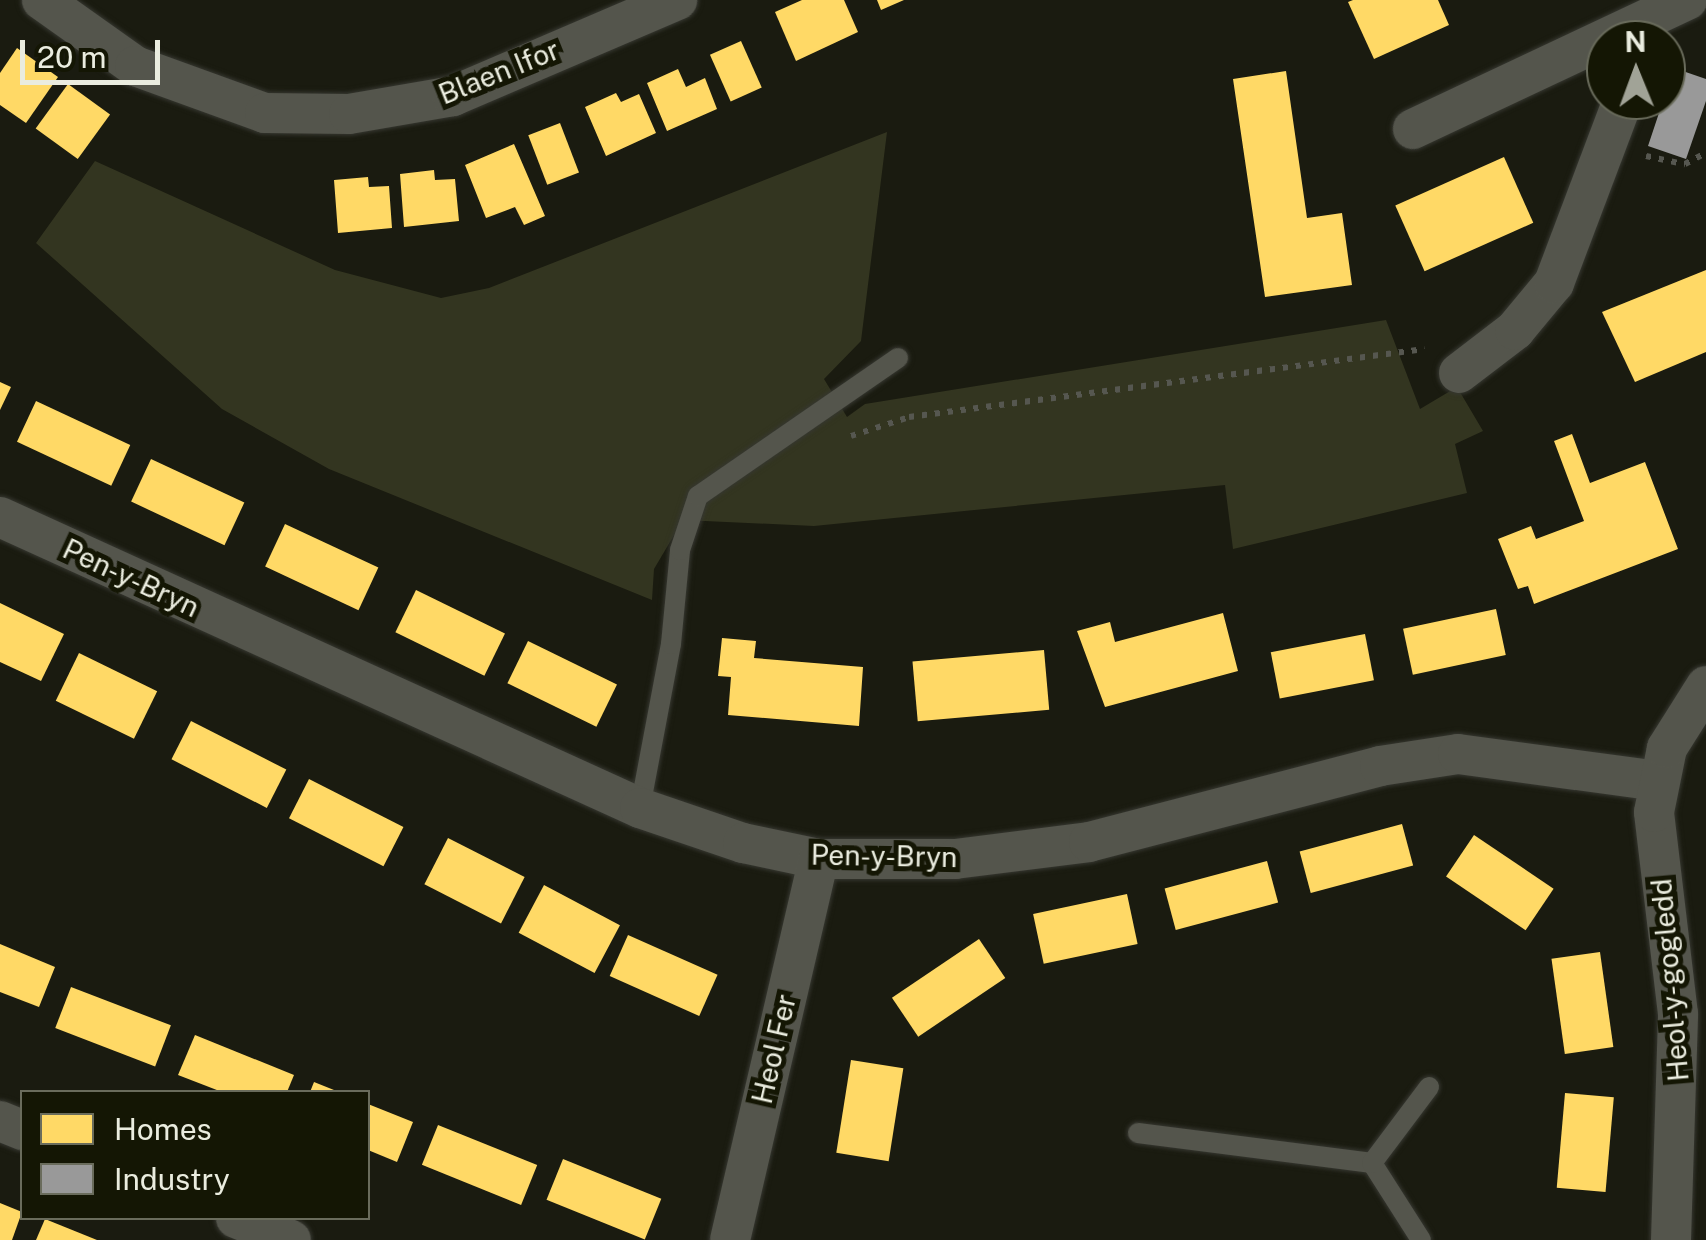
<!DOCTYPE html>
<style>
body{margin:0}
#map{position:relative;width:1706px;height:1240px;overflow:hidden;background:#1a1b10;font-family:"Public Sans",sans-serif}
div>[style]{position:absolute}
.green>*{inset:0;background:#333520}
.homes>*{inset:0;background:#ffd966;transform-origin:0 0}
.industry>*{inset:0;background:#999}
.path>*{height:6px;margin-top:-3px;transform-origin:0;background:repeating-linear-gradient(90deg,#565750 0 5px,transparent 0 13px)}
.roads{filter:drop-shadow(0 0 2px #363730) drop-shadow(0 0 2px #363730)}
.service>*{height:20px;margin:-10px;padding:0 10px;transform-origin:10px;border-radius:10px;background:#54554c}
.minor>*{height:40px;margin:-20px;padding:0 20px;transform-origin:20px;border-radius:20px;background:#54554c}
span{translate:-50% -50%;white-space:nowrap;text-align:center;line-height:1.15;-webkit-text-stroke:10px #141604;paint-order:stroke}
.street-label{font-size:28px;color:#eaecdf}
.legend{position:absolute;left:20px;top:1090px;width:350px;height:130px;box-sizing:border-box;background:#141604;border:2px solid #6a6c5c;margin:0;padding:12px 18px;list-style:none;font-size:30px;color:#eaecdf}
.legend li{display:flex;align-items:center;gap:20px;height:50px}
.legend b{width:50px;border:2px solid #6a6c5c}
.north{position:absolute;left:1586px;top:20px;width:100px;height:100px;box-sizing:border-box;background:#141604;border:2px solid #6a6c5c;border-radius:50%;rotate:359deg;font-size:28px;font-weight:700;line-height:40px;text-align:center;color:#eaecdf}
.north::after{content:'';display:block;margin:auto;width:35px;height:45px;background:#a1a397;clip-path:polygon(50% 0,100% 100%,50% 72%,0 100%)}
.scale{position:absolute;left:20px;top:40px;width:140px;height:45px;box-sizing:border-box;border:5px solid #eaecdf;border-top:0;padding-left:12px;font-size:30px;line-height:35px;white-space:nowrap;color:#eaecdf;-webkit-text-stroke:8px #141604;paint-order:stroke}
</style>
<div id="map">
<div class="green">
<div style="clip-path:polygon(887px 132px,861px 341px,824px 379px,847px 417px,865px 404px,1386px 320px,1420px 409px,1457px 387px,1483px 431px,1455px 444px,1467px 493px,1233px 549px,1225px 485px,814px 526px,683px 520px,654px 569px,652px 600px,329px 469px,222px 409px,36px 243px,95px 161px,335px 270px,441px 298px,489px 288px)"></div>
</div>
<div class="homes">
<div style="clip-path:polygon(802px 0,844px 0,858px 32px,796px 61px,775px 12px)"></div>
<div style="clip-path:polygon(877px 0,904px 0,881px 10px)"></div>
<div style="clip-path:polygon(1353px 0,1438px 0,1449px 25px,1374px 59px,1348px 2px)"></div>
<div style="left:741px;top:41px;width:51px;height:34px;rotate:66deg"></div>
<div style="clip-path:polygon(17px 48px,58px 77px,26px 123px,0 105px,0 73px)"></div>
<div style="clip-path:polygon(678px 69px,686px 87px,705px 78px,717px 109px,667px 131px,647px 83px)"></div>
<div style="clip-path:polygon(1286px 71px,1307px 218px,1342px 213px,1352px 285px,1265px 297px,1233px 79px)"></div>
<div style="left:68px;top:84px;width:52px;height:55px;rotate:36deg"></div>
<div style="clip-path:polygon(616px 93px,621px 102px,639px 94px,656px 133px,606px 156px,585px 107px)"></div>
<div style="left:560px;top:123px;width:53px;height:34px;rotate:69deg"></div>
<div style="clip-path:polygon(514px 144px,545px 216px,524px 225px,515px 207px,486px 218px,465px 165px)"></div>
<div style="left:1504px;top:157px;width:72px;height:119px;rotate:66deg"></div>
<div style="clip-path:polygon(434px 170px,435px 180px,455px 179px,459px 221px,404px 227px,400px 174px)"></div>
<div style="clip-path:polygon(368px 177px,369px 187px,389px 186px,392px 228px,338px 233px,334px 180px)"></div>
<div style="clip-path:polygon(1706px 270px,1706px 352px,1635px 382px,1602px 312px)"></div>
<div style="clip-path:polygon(0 382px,11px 387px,0 410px)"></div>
<div style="left:36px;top:401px;width:104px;height:45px;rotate:25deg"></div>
<div style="clip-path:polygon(1572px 434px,1590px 483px,1645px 462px,1678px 549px,1534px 604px,1528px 586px,1518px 589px,1498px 539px,1531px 526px,1536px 539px,1584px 521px,1554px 441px)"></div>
<div style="left:151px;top:459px;width:103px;height:47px;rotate:25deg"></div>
<div style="left:285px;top:524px;width:103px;height:47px;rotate:25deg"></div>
<div style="left:416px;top:590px;width:99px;height:47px;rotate:26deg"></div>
<div style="clip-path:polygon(0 603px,64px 634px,41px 681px,0 662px)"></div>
<div style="left:1496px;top:609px;width:47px;height:95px;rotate:78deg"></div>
<div style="clip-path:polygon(1223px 613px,1238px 671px,1105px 707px,1077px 631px,1110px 622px,1115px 642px)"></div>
<div style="left:1365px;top:634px;width:47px;height:96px;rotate:79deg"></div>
<div style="clip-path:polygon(722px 638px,756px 641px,754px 658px,863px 667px,859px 726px,728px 715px,731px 677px,718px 676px)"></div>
<div style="left:528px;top:641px;width:99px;height:47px;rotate:26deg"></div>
<div style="left:1044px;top:650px;width:60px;height:132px;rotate:85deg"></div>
<div style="left:79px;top:653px;width:87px;height:53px;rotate:26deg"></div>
<div style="left:191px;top:721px;width:107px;height:43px;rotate:27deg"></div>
<div style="left:309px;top:779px;width:106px;height:44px;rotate:27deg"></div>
<div style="left:1402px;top:824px;width:43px;height:106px;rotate:75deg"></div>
<div style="left:1474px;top:835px;width:96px;height:50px;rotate:34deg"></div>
<div style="left:448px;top:838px;width:86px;height:52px;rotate:27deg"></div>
<div style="left:1267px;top:861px;width:43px;height:106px;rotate:75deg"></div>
<div style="left:544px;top:885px;width:86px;height:54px;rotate:28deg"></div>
<div style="left:1127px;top:894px;width:51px;height:96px;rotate:78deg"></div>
<div style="left:628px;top:935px;width:98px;height:45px;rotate:24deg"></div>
<div style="left:979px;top:939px;width:47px;height:105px;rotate:56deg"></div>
<div style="clip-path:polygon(0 944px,55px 967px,39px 1007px,0 992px)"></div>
<div style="left:1600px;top:952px;width:96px;height:49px;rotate:82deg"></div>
<div style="left:71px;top:987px;width:107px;height:44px;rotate:21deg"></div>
<div style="clip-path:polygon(195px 1035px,294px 1075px,287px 1092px,222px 1092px,178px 1075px)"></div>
<div style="left:851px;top:1060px;width:53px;height:94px;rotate:9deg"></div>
<div style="clip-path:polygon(314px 1082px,339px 1092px,310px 1092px)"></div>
<div style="left:1565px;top:1093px;width:49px;height:95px;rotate:5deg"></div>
<div style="clip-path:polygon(368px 1104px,413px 1122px,397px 1162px,368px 1150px)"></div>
<div style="left:438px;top:1125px;width:107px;height:43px;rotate:22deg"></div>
<div style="left:563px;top:1159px;width:106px;height:44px;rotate:22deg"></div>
<div style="clip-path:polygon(0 1203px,22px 1212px,12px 1240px,0 1240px)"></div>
<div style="clip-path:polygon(45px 1219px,97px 1240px,36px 1240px)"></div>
</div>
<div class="industry">
<div style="clip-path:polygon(1674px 68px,1706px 79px,1706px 101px,1686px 159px,1648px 146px)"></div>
</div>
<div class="path">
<div style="left:1646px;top:156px;width:40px;rotate:12deg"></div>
<div style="left:1685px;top:164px;width:24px;rotate:-28deg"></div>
<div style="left:851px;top:436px;width:61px;rotate:-18.1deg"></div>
<div style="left:909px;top:417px;width:520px;rotate:-7.51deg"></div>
</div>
<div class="roads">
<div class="service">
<div style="left:640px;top:808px;width:167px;rotate:-79.3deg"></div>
<div style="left:671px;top:644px;width:94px;rotate:-84.5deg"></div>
<div style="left:680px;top:550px;width:57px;rotate:-71.6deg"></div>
<div style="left:698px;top:496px;width:243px;rotate:-34.6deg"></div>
<div style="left:1138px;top:1133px;width:236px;rotate:7.3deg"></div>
<div style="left:1372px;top:1163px;width:91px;rotate:57.5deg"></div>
<div style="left:1372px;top:1163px;width:95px;rotate:-53.1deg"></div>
</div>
<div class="minor">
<div style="left:42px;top:0;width:114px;rotate:35.4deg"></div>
<div style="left:135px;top:66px;width:138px;rotate:19.9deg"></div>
<div style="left:265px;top:113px;width:84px;rotate:0.7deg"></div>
<div style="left:349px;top:114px;width:106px;rotate:-9.8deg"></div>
<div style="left:453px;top:96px;width:244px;rotate:-23.2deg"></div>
<div style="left:1413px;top:129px;width:303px;rotate:-25.2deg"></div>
<div style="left:1459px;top:373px;width:71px;rotate:-37.5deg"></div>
<div style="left:1515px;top:330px;width:61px;rotate:-50.3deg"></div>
<div style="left:1554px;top:283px;width:196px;rotate:-69.3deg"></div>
<div style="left:0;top:517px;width:703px;rotate:24.45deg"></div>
<div style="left:640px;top:808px;width:109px;rotate:18.8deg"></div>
<div style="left:743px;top:843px;width:78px;rotate:11.9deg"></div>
<div style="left:819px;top:859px;width:136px"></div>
<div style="left:955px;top:859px;width:135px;rotate:-7.2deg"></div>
<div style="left:1089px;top:842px;width:301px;rotate:-14.6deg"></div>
<div style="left:1380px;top:766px;width:79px;rotate:-8.7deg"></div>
<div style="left:1458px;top:754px;width:201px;rotate:7.7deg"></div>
<div style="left:0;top:1121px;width:24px;rotate:22deg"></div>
<div style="left:236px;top:1218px;width:59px;rotate:21.8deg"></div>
<div style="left:730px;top:1240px;width:391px;rotate:-76.9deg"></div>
<div style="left:1671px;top:1240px;width:226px;rotate:-88.2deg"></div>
<div style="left:1678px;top:1014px;width:203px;rotate:-96.8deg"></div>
<div style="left:1654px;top:812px;width:65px;rotate:-78.5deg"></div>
<div style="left:1667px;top:748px;width:73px;rotate:-57.8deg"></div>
</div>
</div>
<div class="street-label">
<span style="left:499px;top:72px;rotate:-22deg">Blaen Ifor</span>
<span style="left:131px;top:578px;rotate:25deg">Pen-y-Bryn</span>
<span style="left:884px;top:856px;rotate:1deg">Pen-y-Bryn</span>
<span style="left:1670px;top:980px;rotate:-95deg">Heol-y-gogledd</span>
<span style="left:774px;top:1049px;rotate:-77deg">Heol Fer</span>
</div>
<ul class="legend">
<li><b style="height:28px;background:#ffd966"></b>Homes</li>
<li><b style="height:28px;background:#999"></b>Industry</li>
</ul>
<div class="north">N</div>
<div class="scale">20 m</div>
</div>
